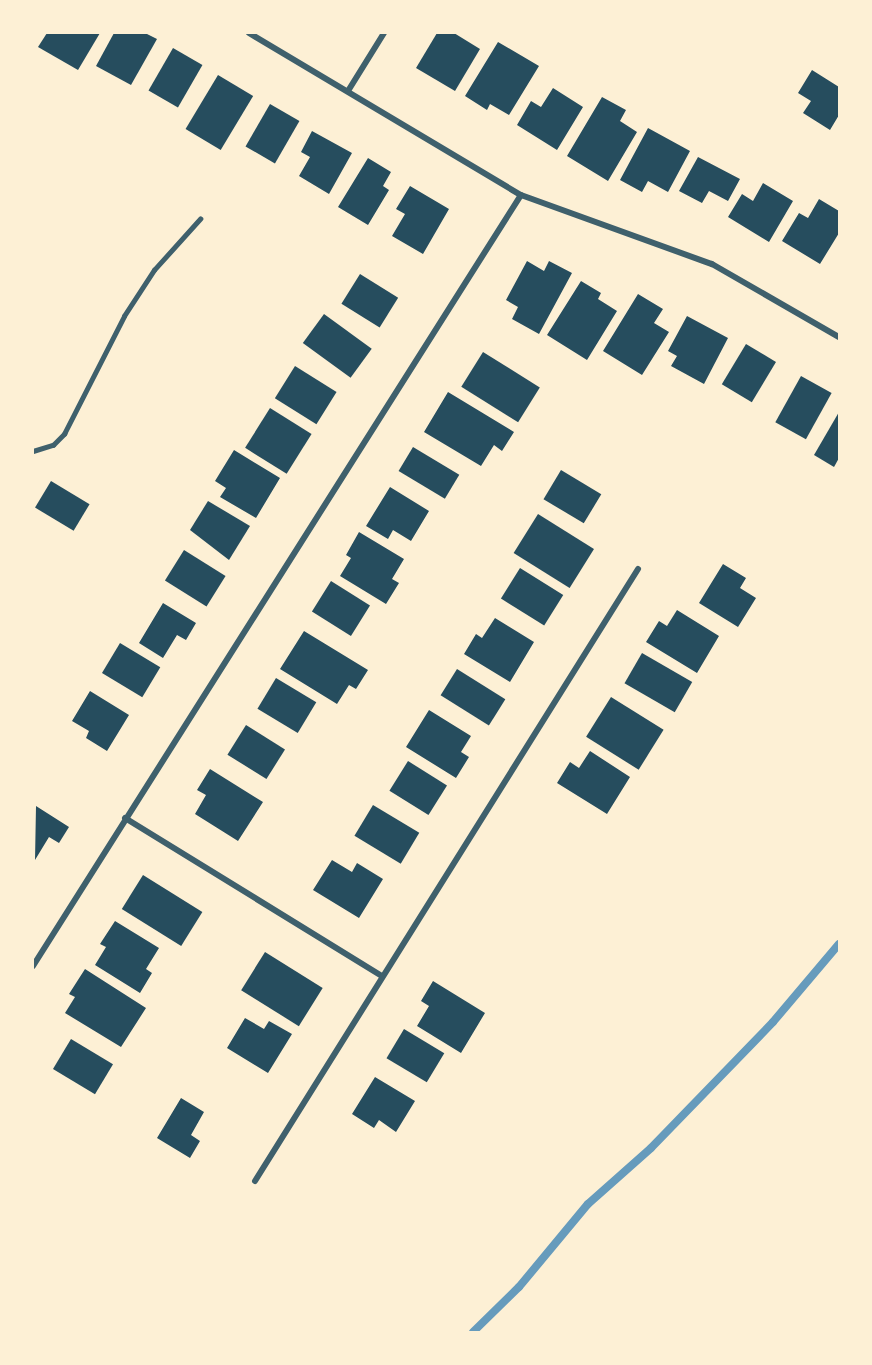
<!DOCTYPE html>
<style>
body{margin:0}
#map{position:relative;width:872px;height:1365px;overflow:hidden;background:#fdf0d5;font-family:Cabin,sans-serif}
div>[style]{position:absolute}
.stream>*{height:8px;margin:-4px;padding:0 4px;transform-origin:4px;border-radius:4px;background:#669bbc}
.building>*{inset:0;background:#264d5e;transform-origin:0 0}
.service>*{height:4.5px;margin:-2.25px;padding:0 2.25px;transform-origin:2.25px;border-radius:2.25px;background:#3f606c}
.minor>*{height:6px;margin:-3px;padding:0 3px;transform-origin:3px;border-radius:3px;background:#3f606c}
span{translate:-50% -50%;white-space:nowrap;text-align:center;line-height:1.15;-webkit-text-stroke:4.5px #fdf0d5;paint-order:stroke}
.frame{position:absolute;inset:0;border:34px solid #fdf0d5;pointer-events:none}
</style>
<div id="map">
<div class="stream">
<div style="left:473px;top:1332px;width:64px;rotate:-44.4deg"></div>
<div style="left:519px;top:1287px;width:108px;rotate:-50.3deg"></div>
<div style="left:588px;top:1204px;width:84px;rotate:-41.6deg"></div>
<div style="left:651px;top:1148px;width:175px;rotate:-45.9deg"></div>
<div style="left:773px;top:1022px;width:102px;rotate:-49.8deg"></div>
</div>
<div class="building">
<div style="clip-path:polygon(47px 33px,100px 33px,78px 70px,38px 47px)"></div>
<div style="clip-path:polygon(114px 33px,145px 33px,157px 39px,131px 85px,96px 66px)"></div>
<div style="clip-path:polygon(437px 33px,454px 33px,480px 49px,455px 91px,416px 68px)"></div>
<div style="clip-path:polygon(498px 42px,539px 66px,509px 115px,490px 104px,487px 110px,465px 96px)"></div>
<div style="left:173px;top:48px;width:34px;height:49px;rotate:30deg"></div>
<div style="clip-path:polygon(812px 70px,839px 87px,839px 115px,830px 130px,803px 113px,811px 101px,798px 93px)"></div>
<div style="left:218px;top:75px;width:41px;height:63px;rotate:31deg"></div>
<div style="clip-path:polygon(553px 88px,583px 107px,557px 150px,517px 125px,531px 101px,541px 107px)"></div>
<div style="clip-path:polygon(602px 97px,626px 110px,620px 121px,637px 132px,608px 181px,567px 156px)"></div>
<div style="left:270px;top:104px;width:34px;height:49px;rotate:30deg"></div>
<div style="clip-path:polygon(648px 128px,690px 151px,668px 192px,648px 181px,642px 192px,620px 180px)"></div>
<div style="clip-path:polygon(312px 131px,352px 153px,329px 194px,299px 176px,310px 157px,301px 152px)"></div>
<div style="clip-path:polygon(698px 157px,740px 179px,728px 201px,709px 191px,702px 203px,679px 191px)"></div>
<div style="clip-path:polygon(368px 158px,391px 172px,383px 186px,389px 190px,368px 225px,338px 207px)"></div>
<div style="clip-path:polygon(763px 183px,793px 201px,769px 242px,728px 217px,742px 194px,753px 201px)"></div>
<div style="clip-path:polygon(410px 186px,449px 209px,423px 254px,392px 236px,405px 214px,396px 209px)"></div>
<div style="clip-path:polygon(819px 199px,839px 211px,839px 233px,820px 264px,782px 241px,799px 213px,808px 218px)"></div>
<div style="clip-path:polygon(527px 261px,544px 271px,549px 261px,572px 273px,539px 334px,512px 319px,518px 307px,506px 300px)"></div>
<div style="left:360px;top:274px;width:45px;height:35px;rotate:32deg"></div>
<div style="clip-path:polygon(581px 281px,601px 293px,598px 299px,617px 311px,587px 360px,547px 335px)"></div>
<div style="clip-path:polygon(638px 294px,663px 309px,654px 323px,669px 332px,642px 375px,603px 351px)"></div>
<div style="left:324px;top:314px;width:59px;height:36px;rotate:36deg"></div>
<div style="clip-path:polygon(687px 316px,728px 338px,704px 384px,671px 366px,677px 356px,668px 351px)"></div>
<div style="left:746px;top:344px;width:35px;height:47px;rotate:31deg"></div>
<div style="left:483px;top:352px;width:67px;height:41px;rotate:32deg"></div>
<div style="left:295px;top:366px;width:49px;height:38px;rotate:32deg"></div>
<div style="left:801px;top:376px;width:35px;height:53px;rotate:29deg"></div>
<div style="clip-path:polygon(448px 392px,514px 432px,502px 451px,494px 445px,481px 466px,424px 432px)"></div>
<div style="left:270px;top:408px;width:49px;height:47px;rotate:32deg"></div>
<div style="clip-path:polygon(839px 412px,839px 458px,834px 467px,814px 455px)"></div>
<div style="left:413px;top:447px;width:54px;height:28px;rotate:31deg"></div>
<div style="clip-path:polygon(234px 450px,280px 478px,256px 518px,220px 497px,226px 488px,215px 481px)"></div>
<div style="left:561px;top:470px;width:47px;height:34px;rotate:31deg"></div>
<div style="left:51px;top:481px;width:45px;height:31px;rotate:31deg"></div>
<div style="clip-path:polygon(390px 487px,429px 511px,411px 541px,393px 530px,388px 539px,366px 526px)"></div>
<div style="clip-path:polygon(208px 501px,250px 526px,229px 560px,190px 530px)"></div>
<div style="left:538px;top:514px;width:66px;height:46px;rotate:32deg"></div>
<div style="clip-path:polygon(359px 532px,404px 559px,392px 579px,399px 583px,386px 604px,340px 576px,351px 558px,346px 555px)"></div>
<div style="left:184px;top:550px;width:49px;height:36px;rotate:32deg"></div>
<div style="clip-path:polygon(723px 564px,746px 578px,740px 588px,756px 598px,738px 627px,699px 603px)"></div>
<div style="left:520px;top:568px;width:51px;height:36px;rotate:32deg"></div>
<div style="left:331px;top:581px;width:46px;height:36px;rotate:32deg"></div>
<div style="clip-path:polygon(163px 603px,196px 623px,186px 640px,177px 635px,163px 658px,139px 643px)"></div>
<div style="clip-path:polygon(677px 610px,719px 636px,697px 673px,646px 642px,659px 621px,667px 626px)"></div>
<div style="clip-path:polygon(495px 618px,534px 642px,510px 682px,464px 654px,476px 634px,482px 638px)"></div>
<div style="clip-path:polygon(304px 631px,368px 670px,356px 689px,349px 685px,337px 704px,280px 669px)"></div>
<div style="left:120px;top:643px;width:47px;height:35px;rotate:31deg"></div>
<div style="left:642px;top:653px;width:58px;height:35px;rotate:30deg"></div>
<div style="left:457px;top:669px;width:57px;height:31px;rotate:32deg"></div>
<div style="left:276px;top:678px;width:47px;height:36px;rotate:31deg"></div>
<div style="clip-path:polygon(90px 691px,129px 715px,107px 751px,86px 738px,89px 731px,72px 721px)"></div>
<div style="left:611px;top:697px;width:62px;height:47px;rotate:32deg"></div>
<div style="clip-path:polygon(429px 710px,471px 736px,461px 752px,469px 757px,456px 778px,406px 747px)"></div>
<div style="left:246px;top:725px;width:46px;height:35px;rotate:32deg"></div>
<div style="clip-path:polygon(590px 751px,630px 777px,607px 814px,557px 783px,570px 762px,579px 768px)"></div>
<div style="left:408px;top:761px;width:46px;height:35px;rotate:32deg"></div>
<div style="clip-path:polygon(210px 769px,263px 802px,238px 841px,195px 814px,206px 795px,197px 790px)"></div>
<div style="left:373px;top:805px;width:54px;height:36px;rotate:31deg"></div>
<div style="clip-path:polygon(36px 806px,69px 827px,59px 843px,49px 837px,35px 860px)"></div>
<div style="clip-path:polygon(332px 860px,352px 872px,357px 863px,383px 879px,359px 918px,313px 890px)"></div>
<div style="left:143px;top:875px;width:70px;height:40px;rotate:32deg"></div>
<div style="clip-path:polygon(115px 921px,159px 948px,146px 969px,152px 973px,140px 993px,95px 965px,106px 947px,100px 944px)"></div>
<div style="left:265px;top:952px;width:68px;height:45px;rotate:32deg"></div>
<div style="clip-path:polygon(85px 969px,146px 1008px,121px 1047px,65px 1013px,75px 997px,69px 994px)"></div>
<div style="clip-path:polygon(433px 981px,485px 1013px,461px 1053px,417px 1026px,429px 1006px,421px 1001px)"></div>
<div style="clip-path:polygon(245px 1018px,264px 1029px,269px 1021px,292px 1034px,268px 1073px,227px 1048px)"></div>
<div style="left:404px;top:1029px;width:47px;height:34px;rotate:31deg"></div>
<div style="left:71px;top:1039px;width:49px;height:35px;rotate:31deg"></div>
<div style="clip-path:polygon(375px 1077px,415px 1101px,396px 1132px,379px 1120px,374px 1128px,352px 1114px)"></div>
<div style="clip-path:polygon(181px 1098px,204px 1112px,191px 1135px,200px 1141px,190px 1158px,157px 1138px)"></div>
</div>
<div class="service">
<div style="left:33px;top:451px;width:21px;rotate:-17deg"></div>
<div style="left:53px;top:445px;width:16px;rotate:-45deg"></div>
<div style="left:64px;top:434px;width:132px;rotate:-63deg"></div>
<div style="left:124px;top:316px;width:55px;rotate:-56.9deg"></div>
<div style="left:154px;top:270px;width:69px;rotate:-48deg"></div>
</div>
<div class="minor">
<div style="left:249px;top:33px;width:317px;rotate:30.8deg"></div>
<div style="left:521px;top:195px;width:203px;rotate:19.9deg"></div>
<div style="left:712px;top:264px;width:146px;rotate:29.9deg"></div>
<div style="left:348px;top:91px;width:68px;rotate:-58.2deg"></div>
<div style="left:125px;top:818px;width:302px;rotate:31.6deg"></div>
<div style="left:33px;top:966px;width:912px;rotate:-57.67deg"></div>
<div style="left:255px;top:1181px;width:722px;rotate:-57.96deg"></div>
</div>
<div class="frame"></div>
</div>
